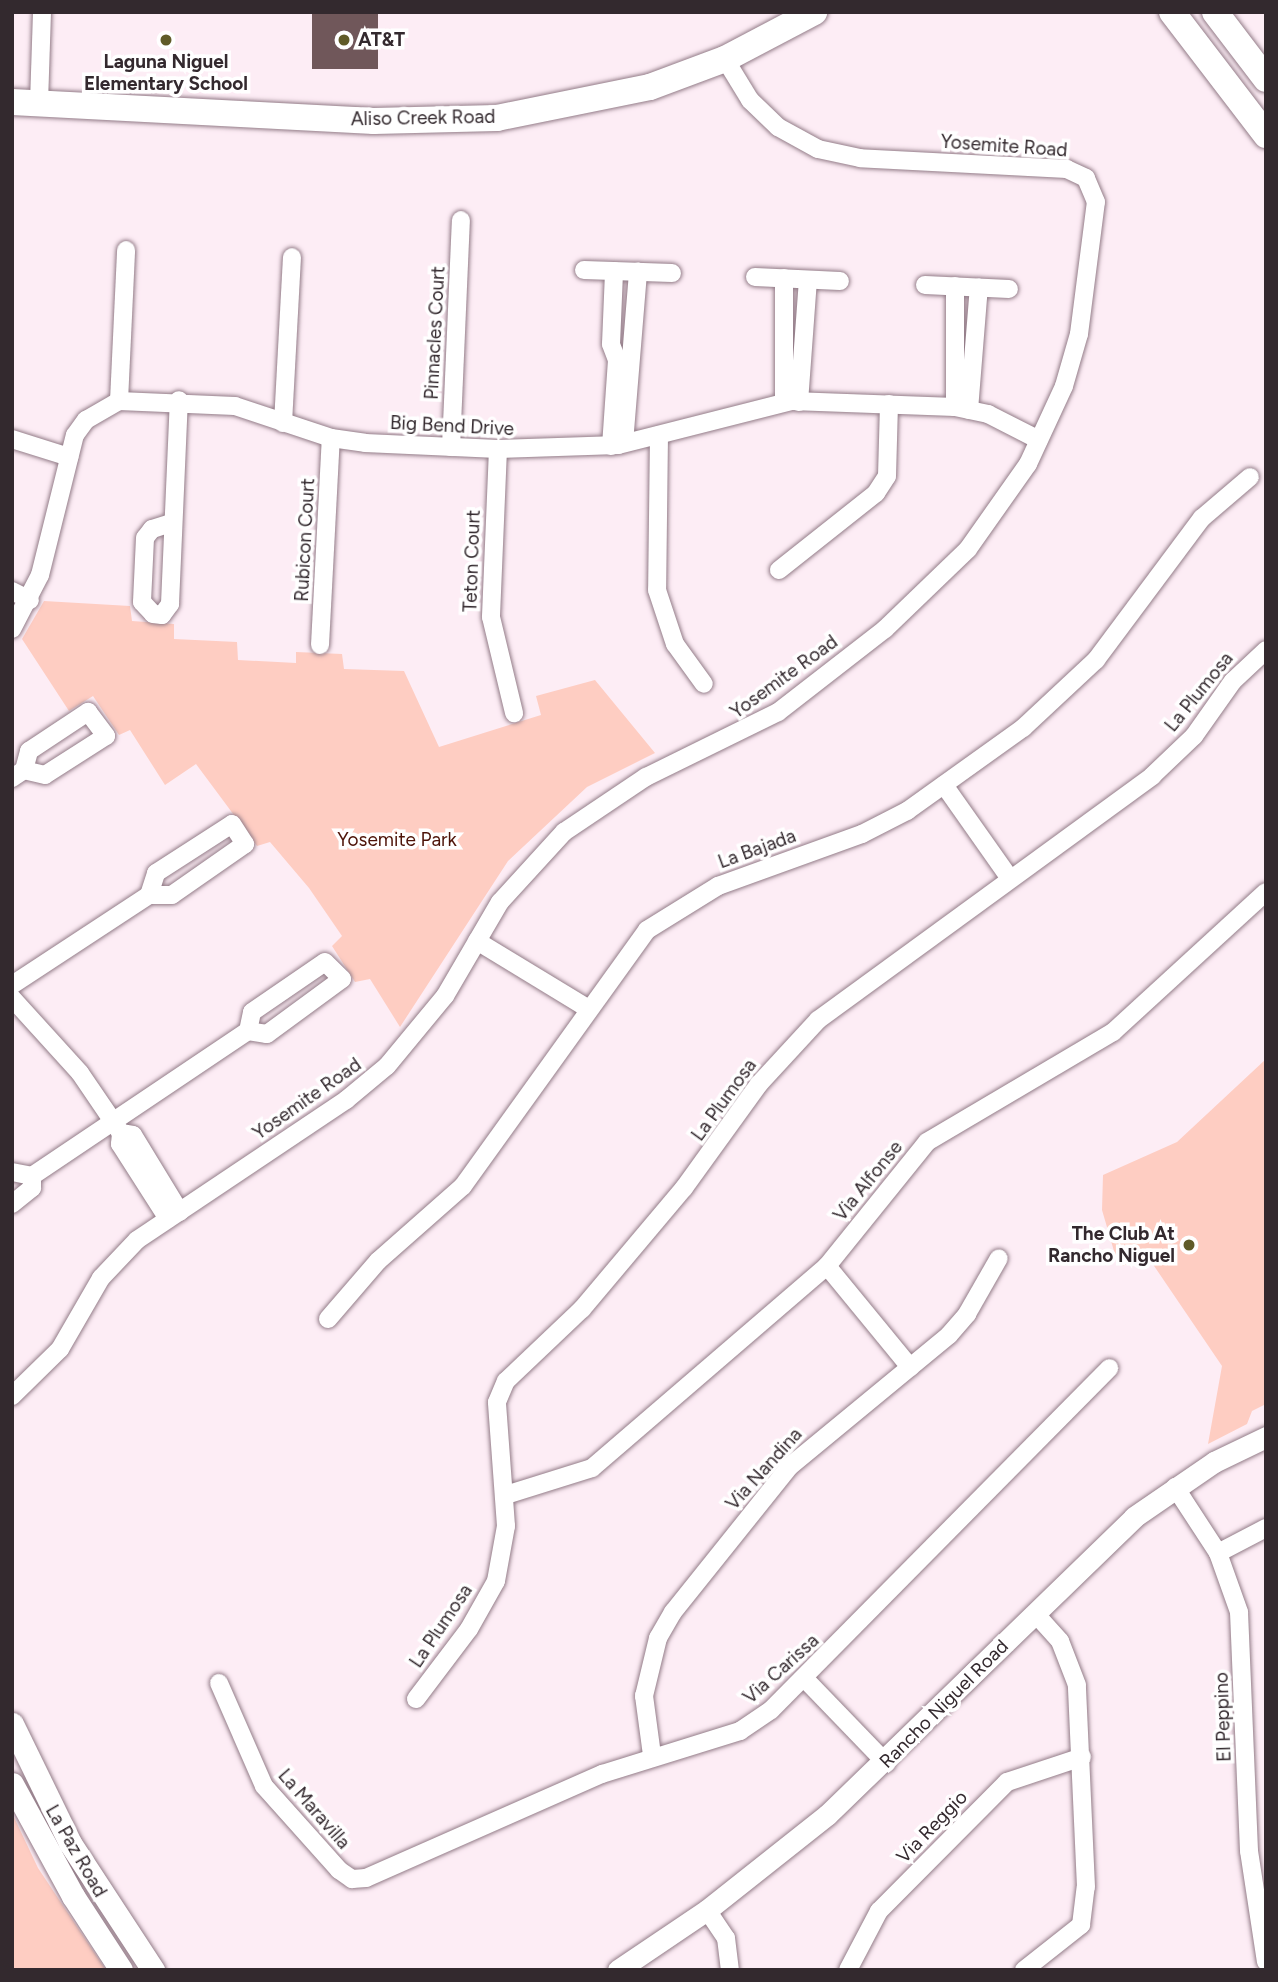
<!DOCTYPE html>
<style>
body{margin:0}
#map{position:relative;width:1278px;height:1982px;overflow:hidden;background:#fdedf5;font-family:Figtree,sans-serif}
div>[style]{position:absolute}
.green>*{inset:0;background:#fecdc2}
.building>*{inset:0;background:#70575a;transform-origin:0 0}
.roads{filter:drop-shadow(0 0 2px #937c88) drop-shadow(0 0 2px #937c88)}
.minor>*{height:18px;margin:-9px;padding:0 9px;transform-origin:9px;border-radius:9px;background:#fff}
.tertiary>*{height:21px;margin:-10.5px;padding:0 10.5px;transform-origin:10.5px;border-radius:10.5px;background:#fff}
.secondary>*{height:23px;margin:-11.5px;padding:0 11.5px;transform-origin:11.5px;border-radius:11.5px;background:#fff}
.primary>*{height:26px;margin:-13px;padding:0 13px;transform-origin:13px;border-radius:13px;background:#fff}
.dots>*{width:19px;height:19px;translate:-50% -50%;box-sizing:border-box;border:4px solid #fff;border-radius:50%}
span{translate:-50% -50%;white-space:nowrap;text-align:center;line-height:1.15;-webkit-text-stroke:7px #fff;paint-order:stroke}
.poi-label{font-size:19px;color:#33292e;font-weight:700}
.left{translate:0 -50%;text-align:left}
.right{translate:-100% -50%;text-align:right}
.street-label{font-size:19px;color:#33292e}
.park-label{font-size:19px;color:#4d1308}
.frame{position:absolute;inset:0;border:14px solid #33292e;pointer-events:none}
</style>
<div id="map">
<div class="green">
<div style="clip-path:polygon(44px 601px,130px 606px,132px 621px,174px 624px,174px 639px,237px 642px,238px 660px,296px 663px,296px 652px,342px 654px,344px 669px,404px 671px,439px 747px,541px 715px,536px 696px,595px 680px,655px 753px,587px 787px,508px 861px,400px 1027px,370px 979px,355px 982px,332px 946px,342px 936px,309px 888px,270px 842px,257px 846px,196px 764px,165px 785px,130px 730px,119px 735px,93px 696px,69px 711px,22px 639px)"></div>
<div style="clip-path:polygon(1266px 1059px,1266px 1404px,1252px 1411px,1247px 1424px,1208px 1444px,1222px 1366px,1148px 1257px,1123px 1266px,1116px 1258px,1102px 1210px,1103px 1175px,1177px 1142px)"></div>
<div style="clip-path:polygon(12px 1813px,38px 1868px,106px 1970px,12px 1970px)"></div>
</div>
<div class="building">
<div style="left:312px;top:12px;width:66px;height:57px"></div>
</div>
<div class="roads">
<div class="minor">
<div style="left:39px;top:103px;width:91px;rotate:-88.1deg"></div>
<div style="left:584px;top:270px;width:88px;rotate:2deg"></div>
<div style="left:755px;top:277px;width:85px;rotate:2.7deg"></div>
<div style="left:925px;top:285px;width:84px;rotate:2.7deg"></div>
<div style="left:119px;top:401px;width:151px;rotate:-87.3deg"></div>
<div style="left:784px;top:402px;width:124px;rotate:-90deg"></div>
<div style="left:799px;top:402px;width:122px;rotate:-85.8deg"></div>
<div style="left:955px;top:407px;width:121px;rotate:-90deg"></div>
<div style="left:969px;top:410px;width:123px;rotate:-85.4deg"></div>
<div style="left:283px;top:423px;width:166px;rotate:-86.9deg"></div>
<div style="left:659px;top:435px;width:155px;rotate:90.7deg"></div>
<div style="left:657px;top:590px;width:57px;rotate:71.6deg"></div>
<div style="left:675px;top:644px;width:49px;rotate:54.1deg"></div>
<div style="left:12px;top:439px;width:60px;rotate:17.5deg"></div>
<div style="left:624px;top:443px;width:172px;rotate:-85.3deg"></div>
<div style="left:611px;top:446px;width:86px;rotate:-86deg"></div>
<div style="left:617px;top:360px;width:17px;rotate:-111deg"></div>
<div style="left:611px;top:344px;width:73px;rotate:-87.6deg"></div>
<div style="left:451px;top:447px;width:227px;rotate:-87.5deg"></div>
<div style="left:498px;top:449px;width:168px;rotate:92.4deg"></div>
<div style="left:491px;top:617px;width:99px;rotate:76.5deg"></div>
<div style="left:171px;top:523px;width:20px;rotate:162deg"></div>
<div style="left:152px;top:529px;width:11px;rotate:128deg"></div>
<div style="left:145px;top:538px;width:64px;rotate:92.7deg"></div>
<div style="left:142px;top:602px;width:16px;rotate:47deg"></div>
<div style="left:153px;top:614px;width:9px;rotate:6deg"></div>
<div style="left:162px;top:615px;width:14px;rotate:-54deg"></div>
<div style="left:170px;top:604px;width:204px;rotate:-87.5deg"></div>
<div style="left:779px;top:570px;width:124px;rotate:-38.4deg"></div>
<div style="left:876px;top:493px;width:20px;rotate:-57deg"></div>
<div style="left:887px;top:476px;width:72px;rotate:-88.4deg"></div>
<div style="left:12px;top:591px;width:20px;rotate:27deg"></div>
<div style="left:12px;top:629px;width:61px;rotate:-62.6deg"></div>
<div style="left:40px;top:575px;width:144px;rotate:-76deg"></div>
<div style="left:75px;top:435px;width:19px;rotate:-54deg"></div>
<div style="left:86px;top:420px;width:38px;rotate:-30deg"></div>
<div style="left:119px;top:401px;width:116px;rotate:2.5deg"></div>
<div style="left:235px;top:406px;width:101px;rotate:18.4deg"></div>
<div style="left:331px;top:438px;width:34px;rotate:8deg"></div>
<div style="left:365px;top:443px;width:133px;rotate:2.6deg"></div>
<div style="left:498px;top:449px;width:120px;rotate:-1.9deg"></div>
<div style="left:618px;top:445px;width:179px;rotate:-14.2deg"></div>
<div style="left:792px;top:401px;width:163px;rotate:2.1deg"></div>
<div style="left:955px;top:407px;width:34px;rotate:12deg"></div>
<div style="left:988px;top:414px;width:57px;rotate:27deg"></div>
<div style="left:320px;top:645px;width:207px;rotate:-87deg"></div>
<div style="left:12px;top:778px;width:14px;rotate:-34deg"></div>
<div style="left:24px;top:770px;width:20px;rotate:-75deg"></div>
<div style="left:29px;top:751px;width:71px;rotate:-33.5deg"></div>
<div style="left:88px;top:712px;width:30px;rotate:53deg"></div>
<div style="left:106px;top:736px;width:72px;rotate:147.4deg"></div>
<div style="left:45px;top:775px;width:22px;rotate:-167deg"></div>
<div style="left:944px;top:785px;width:113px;rotate:54.8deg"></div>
<div style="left:232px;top:824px;width:24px;rotate:57deg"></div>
<div style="left:245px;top:844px;width:89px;rotate:145.1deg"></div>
<div style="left:172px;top:895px;width:23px;rotate:180deg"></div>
<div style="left:149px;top:895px;width:23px;rotate:-72deg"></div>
<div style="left:156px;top:873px;width:90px;rotate:-32.8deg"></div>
<div style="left:477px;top:941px;width:129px;rotate:31.3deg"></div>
<div style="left:12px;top:985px;width:164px;rotate:-33.3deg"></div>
<div style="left:12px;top:998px;width:101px;rotate:47.8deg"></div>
<div style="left:80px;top:1073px;width:73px;rotate:55.7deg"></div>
<div style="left:121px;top:1133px;width:11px;rotate:95deg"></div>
<div style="left:120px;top:1144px;width:89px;rotate:57.4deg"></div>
<div style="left:121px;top:1133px;width:12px;rotate:9deg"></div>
<div style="left:133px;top:1135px;width:90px;rotate:58.6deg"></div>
<div style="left:12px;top:1172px;width:20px;rotate:11deg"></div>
<div style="left:32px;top:1176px;width:260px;rotate:-33.9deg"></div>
<div style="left:248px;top:1031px;width:19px;rotate:-78deg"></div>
<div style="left:252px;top:1012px;width:88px;rotate:-34.4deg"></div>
<div style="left:325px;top:962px;width:24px;rotate:45deg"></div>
<div style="left:342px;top:979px;width:93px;rotate:143.7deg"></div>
<div style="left:267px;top:1034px;width:19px;rotate:-171deg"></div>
<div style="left:12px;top:1204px;width:26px;rotate:-39deg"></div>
<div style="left:32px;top:1188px;width:12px;rotate:-90deg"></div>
<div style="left:827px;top:1266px;width:131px;rotate:50.6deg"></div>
<div style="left:328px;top:1319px;width:77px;rotate:-49.2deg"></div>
<div style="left:378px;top:1261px;width:113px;rotate:-41.4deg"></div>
<div style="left:463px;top:1186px;width:315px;rotate:-54.3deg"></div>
<div style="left:647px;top:930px;width:84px;rotate:-31.8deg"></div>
<div style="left:718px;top:886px;width:153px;rotate:-19.9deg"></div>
<div style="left:862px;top:834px;width:51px;rotate:-27.1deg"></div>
<div style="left:907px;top:811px;width:143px;rotate:-35.6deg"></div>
<div style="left:1023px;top:728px;width:100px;rotate:-43deg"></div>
<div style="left:1096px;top:660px;width:177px;rotate:-53.3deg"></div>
<div style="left:1202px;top:518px;width:63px;rotate:-40.5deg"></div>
<div style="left:12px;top:1396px;width:67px;rotate:-44.4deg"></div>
<div style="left:60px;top:1349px;width:82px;rotate:-60deg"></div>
<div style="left:101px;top:1278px;width:52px;rotate:-46.5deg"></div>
<div style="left:137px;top:1240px;width:252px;rotate:-33.8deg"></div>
<div style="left:346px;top:1100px;width:53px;rotate:-39.7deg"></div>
<div style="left:387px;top:1066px;width:91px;rotate:-50.4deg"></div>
<div style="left:445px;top:996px;width:109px;rotate:-59.7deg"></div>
<div style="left:500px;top:902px;width:95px;rotate:-47.6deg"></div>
<div style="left:564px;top:832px;width:99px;rotate:-33.9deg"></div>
<div style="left:646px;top:777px;width:147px;rotate:-26.2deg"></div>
<div style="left:778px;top:712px;width:135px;rotate:-37.8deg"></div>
<div style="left:885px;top:629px;width:115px;rotate:-43.9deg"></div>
<div style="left:968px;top:549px;width:104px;rotate:-54.8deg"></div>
<div style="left:1028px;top:464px;width:86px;rotate:-65.2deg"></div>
<div style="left:1064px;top:386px;width:54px;rotate:-73.9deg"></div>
<div style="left:1079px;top:334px;width:133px;rotate:-82.7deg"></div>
<div style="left:1096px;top:202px;width:26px;rotate:-113deg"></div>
<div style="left:1086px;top:178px;width:21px;rotate:-155deg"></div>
<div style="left:1067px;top:169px;width:207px;rotate:-177deg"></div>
<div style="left:860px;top:158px;width:43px;rotate:-167.9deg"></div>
<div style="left:818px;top:149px;width:46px;rotate:-151.2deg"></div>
<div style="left:778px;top:127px;width:39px;rotate:-136deg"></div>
<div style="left:750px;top:100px;width:48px;rotate:-121.4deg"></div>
<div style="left:1175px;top:1487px;width:79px;rotate:56.9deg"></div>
<div style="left:1218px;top:1553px;width:63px;rotate:70.4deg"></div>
<div style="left:1239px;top:1612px;width:239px;rotate:87.6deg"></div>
<div style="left:1249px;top:1851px;width:112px;rotate:81.3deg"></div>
<div style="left:506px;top:1495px;width:90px;rotate:-17.4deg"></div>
<div style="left:592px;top:1468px;width:310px;rotate:-40.7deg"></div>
<div style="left:827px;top:1266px;width:159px;rotate:-51.1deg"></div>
<div style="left:927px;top:1142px;width:216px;rotate:-30.6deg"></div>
<div style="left:1113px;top:1032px;width:207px;rotate:-42.5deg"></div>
<div style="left:1218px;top:1553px;width:54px;rotate:-27.5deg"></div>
<div style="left:805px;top:1679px;width:117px;rotate:46deg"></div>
<div style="left:219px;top:1683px;width:112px;rotate:66.4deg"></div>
<div style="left:264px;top:1786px;width:113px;rotate:48.2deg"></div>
<div style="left:339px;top:1870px;width:16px;rotate:35deg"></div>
<div style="left:352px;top:1879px;width:14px;rotate:-4deg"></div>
<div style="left:366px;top:1878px;width:258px;rotate:-23.8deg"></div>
<div style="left:602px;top:1774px;width:145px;rotate:-17.3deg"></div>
<div style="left:740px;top:1731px;width:37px;rotate:-34deg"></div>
<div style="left:771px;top:1710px;width:481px;rotate:-45.3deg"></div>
<div style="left:416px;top:1699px;width:88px;rotate:-52.9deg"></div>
<div style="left:469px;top:1629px;width:55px;rotate:-60.6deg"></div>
<div style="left:496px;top:1581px;width:56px;rotate:-79.7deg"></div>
<div style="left:506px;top:1526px;width:124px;rotate:-94.2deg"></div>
<div style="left:497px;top:1402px;width:23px;rotate:-67deg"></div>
<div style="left:506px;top:1381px;width:105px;rotate:-43.5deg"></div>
<div style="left:582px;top:1309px;width:158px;rotate:-49.9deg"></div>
<div style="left:684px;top:1188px;width:128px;rotate:-54.2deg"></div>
<div style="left:759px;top:1084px;width:87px;rotate:-47.3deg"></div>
<div style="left:818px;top:1020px;width:414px;rotate:-36.1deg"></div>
<div style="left:1152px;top:776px;width:58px;rotate:-43.6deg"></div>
<div style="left:1194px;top:736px;width:67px;rotate:-54.7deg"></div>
<div style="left:1233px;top:681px;width:45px;rotate:-43.2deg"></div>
<div style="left:652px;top:1755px;width:60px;rotate:-97.7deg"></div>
<div style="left:644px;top:1696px;width:60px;rotate:-76.4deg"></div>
<div style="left:658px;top:1638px;width:30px;rotate:-60deg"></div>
<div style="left:673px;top:1612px;width:186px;rotate:-51.3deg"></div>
<div style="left:789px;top:1467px;width:207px;rotate:-39.5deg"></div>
<div style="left:949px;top:1335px;width:28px;rotate:-49deg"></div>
<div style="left:967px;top:1314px;width:64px;rotate:-60.3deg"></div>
<div style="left:707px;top:1910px;width:34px;rotate:56deg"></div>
<div style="left:726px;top:1938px;width:32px;rotate:83deg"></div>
<div style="left:848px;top:1970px;width:67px;rotate:-62.3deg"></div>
<div style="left:879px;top:1911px;width:182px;rotate:-45.2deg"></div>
<div style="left:1007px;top:1782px;width:79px;rotate:-18.4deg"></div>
<div style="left:1024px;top:1970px;width:73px;rotate:-38.3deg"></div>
<div style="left:1081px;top:1925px;width:38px;rotate:-83deg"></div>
<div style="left:1086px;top:1887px;width:202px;rotate:-92.6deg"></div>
<div style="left:1077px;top:1685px;width:47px;rotate:-111.1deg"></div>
<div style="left:1060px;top:1641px;width:36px;rotate:-132deg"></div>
</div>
<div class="tertiary">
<div style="left:618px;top:1970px;width:107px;rotate:-34deg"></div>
<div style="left:707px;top:1910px;width:153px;rotate:-38.4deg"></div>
<div style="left:827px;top:1815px;width:428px;rotate:-44.1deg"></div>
<div style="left:1134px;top:1517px;width:97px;rotate:-34.5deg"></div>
<div style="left:1214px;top:1462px;width:58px;rotate:-25.7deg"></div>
</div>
<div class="secondary">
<div style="left:12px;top:1724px;width:132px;rotate:64deg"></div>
<div style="left:70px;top:1843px;width:152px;rotate:56.8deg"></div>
<div style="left:12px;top:1784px;width:128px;rotate:61.4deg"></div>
<div style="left:73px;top:1896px;width:88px;rotate:57deg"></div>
</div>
<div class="primary">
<div style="left:1172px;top:12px;width:155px;rotate:52.6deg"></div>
<div style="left:1215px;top:12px;width:84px;rotate:52.7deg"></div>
<div style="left:12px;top:102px;width:362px;rotate:3deg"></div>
<div style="left:374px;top:121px;width:123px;rotate:-1.4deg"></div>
<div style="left:497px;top:118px;width:156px;rotate:-11.5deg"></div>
<div style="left:650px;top:87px;width:80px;rotate:-20.5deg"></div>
<div style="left:725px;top:59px;width:101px;rotate:-27.8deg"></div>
</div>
</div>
<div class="dots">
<div style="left:166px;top:40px;background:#605b28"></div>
<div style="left:344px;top:40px;background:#605b28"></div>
<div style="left:1189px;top:1245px;background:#605b28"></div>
</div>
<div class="poi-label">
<span class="left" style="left:358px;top:40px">AT&amp;T</span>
<span style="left:166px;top:73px">Laguna Niguel<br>Elementary School</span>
<span class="right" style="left:1175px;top:1245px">The Club At<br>Rancho Niguel</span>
</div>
<div class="street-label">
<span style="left:423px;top:118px;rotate:-1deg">Aliso Creek Road</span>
<span style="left:1004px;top:146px;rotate:4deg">Yosemite Road</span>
<span style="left:435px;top:333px;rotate:-87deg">Pinnacles Court</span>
<span style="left:452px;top:426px;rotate:3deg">Big Bend Drive</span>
<span style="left:305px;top:540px;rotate:-87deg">Rubicon Court</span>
<span style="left:472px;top:561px;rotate:-88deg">Teton Court</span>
<span style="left:784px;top:677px;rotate:-36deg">Yosemite Road</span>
<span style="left:1199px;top:692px;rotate:-51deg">La Plumosa</span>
<span style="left:757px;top:849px;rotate:-20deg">La Bajada</span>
<span style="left:307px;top:1099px;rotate:-35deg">Yosemite Road</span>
<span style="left:724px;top:1100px;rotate:-54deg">La Plumosa</span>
<span style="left:868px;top:1181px;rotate:-51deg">Via Alfonse</span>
<span style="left:764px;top:1469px;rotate:-48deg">Via Nandina</span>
<span style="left:441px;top:1626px;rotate:-56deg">La Plumosa</span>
<span style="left:781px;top:1669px;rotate:-42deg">Via Carissa</span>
<span style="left:944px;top:1704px;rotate:-45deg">Rancho Niguel Road</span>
<span style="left:1223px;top:1717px;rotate:-92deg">El Peppino</span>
<span style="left:314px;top:1809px;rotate:49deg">La Maravilla</span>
<span style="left:932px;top:1827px;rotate:-46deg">Via Reggio</span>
<span style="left:76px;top:1851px;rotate:60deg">La Paz Road</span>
</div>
<div class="park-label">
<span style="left:397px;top:840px">Yosemite Park</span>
</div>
<div class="frame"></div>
</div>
